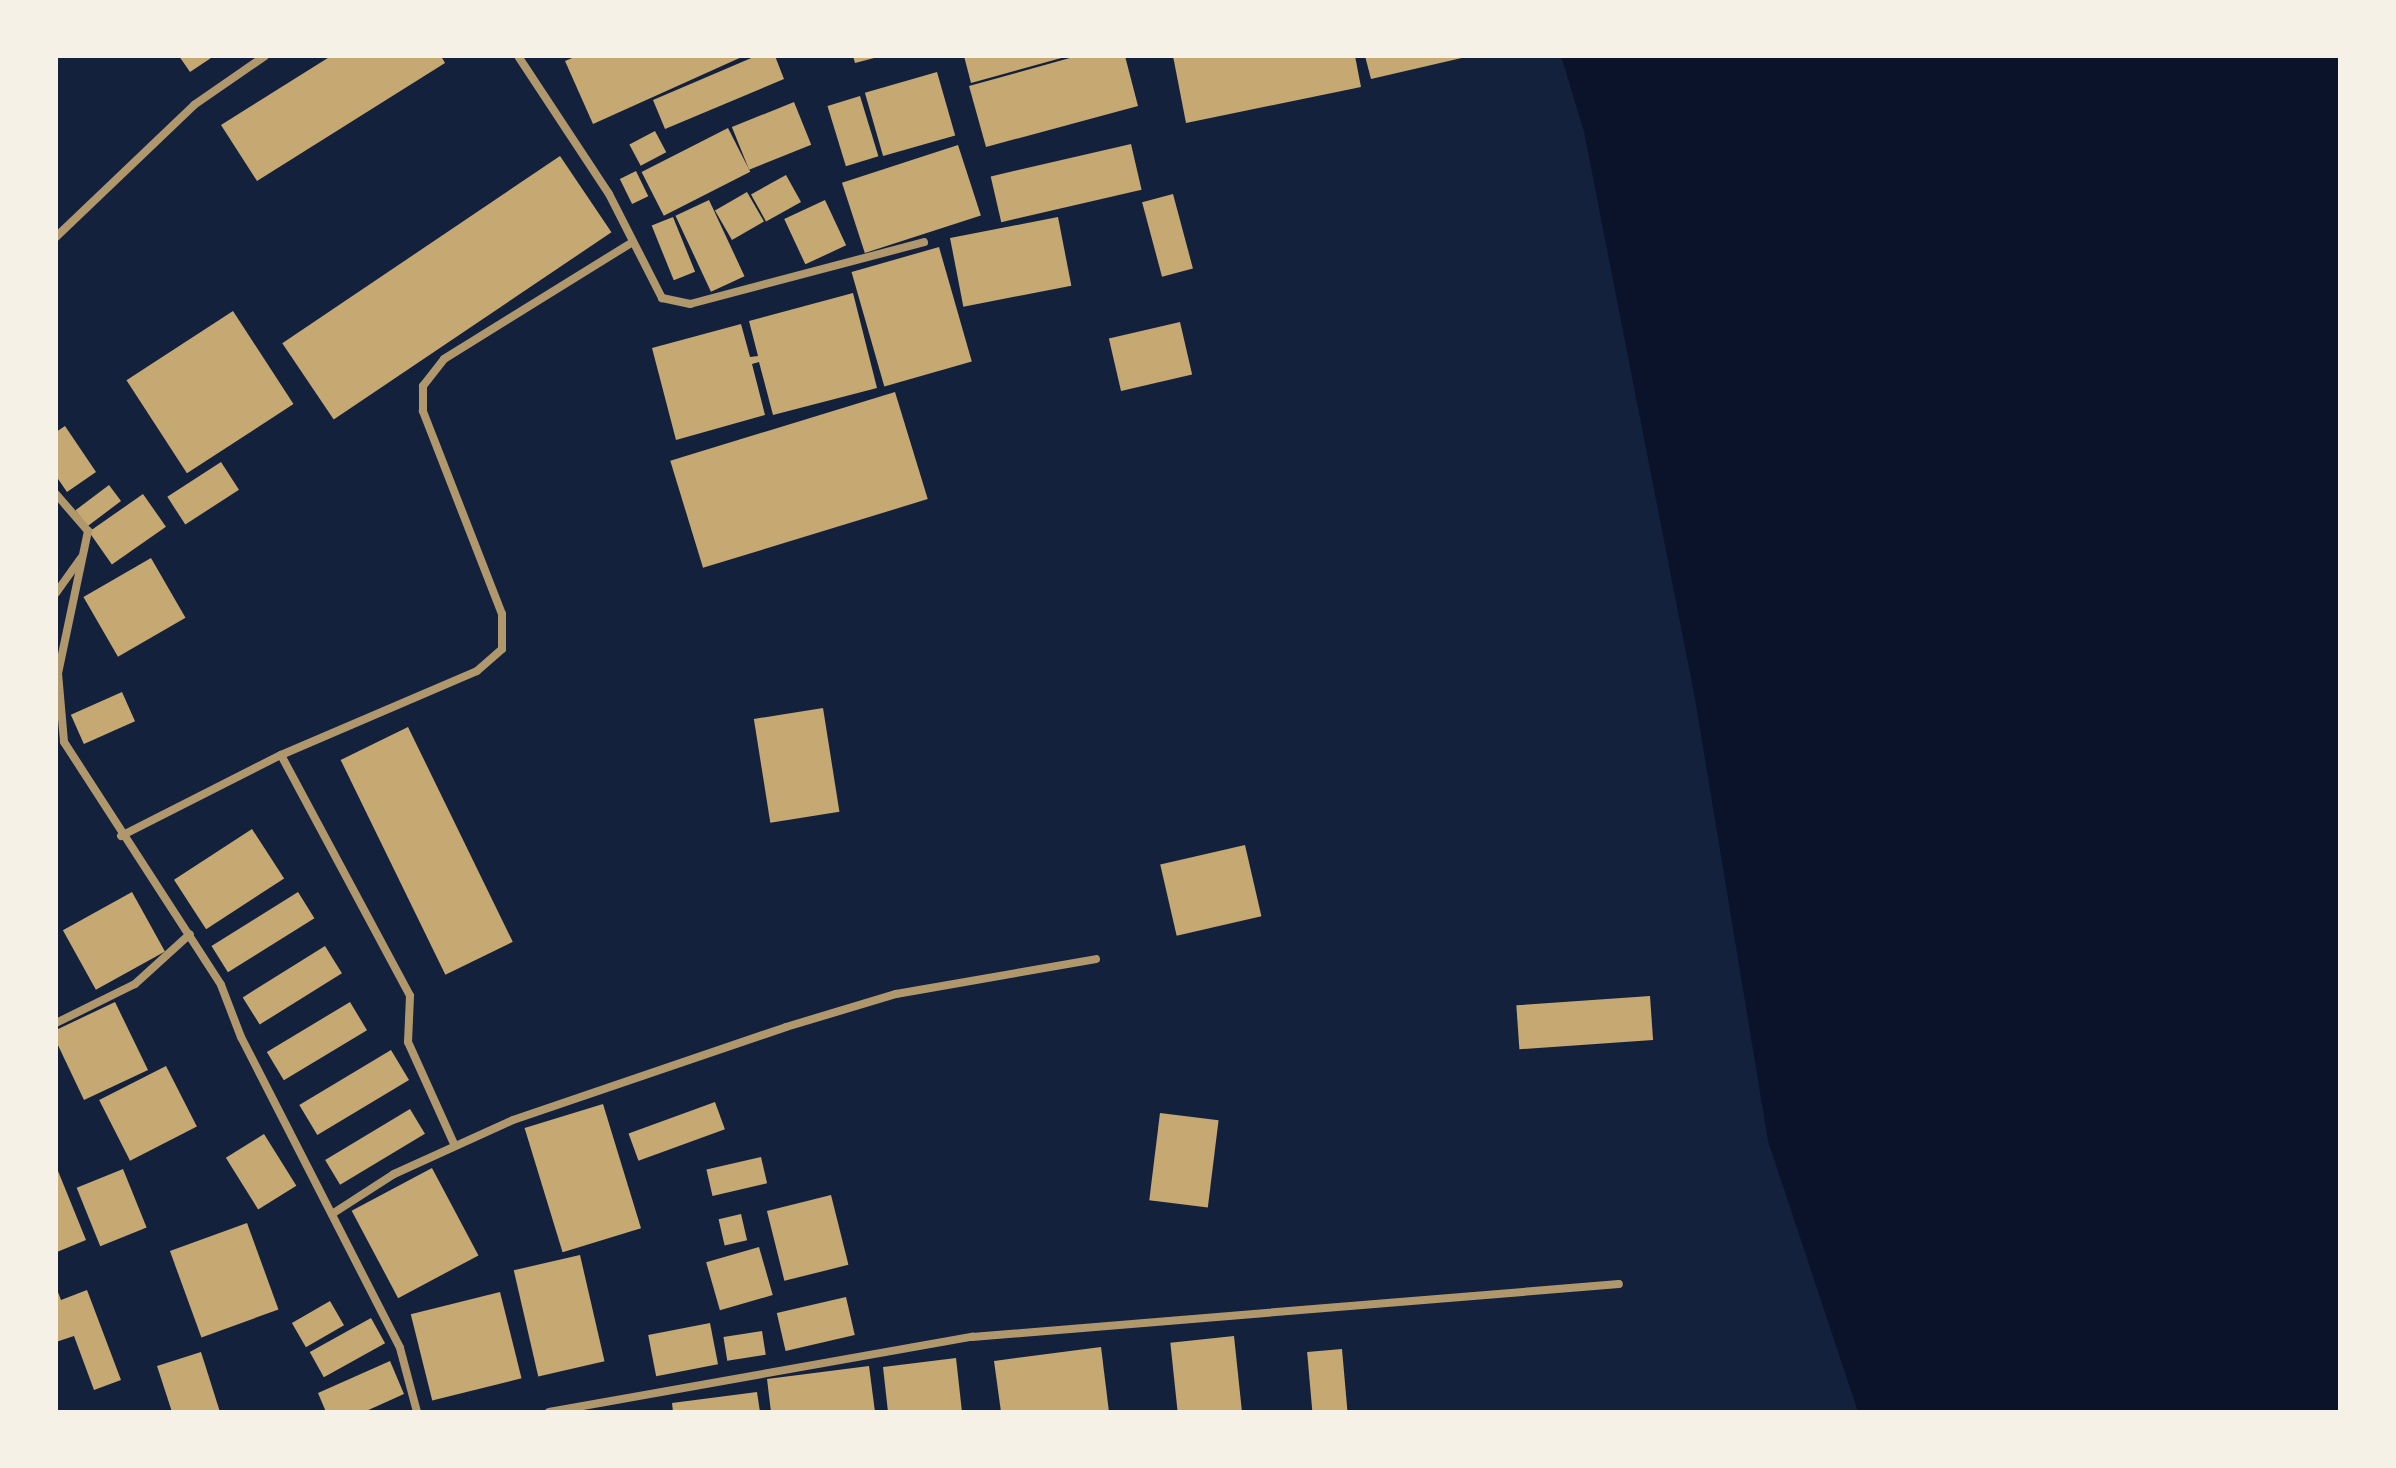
<!DOCTYPE html>
<style>
body{margin:0}
#map{position:relative;width:2396px;height:1468px;overflow:hidden;background:#14213d;font-family:Mulish,sans-serif}
div>[style]{position:absolute}
.water>*{inset:0;background:#0b132b}
.building>*{inset:0;background:#c6a872;transform-origin:0 0}
.minor>*{height:8px;margin:-4px;padding:0 4px;transform-origin:4px;border-radius:4px;background:#b1986c}
span{translate:-50% -50%;white-space:nowrap;text-align:center;line-height:1.15;-webkit-text-stroke:6px #f6f1e7;paint-order:stroke}
.frame{position:absolute;inset:0;border:58px solid #f6f1e7;pointer-events:none}
</style>
<div id="map">
<div class="water">
<div style="clip-path:polygon(1561px 56px,2340px 56px,2340px 1412px,1858px 1412px,1768px 1141px,1695px 699px,1584px 132px)"></div>
</div>
<div class="building">
<div style="clip-path:polygon(179px 56px,214px 56px,190px 72px)"></div>
<div style="clip-path:polygon(331px 56px,441px 56px,445px 63px,257px 181px,221px 125px)"></div>
<div style="clip-path:polygon(577px 56px,744px 56px,593px 124px,565px 61px)"></div>
<div style="clip-path:polygon(756px 56px,775px 56px,784px 79px,665px 129px,653px 100px)"></div>
<div style="clip-path:polygon(853px 56px,878px 56px,878px 57px,855px 63px)"></div>
<div style="clip-path:polygon(964px 56px,1064px 56px,1065px 57px,971px 83px)"></div>
<div style="clip-path:polygon(1077px 56px,1125px 56px,1138px 106px,986px 147px,969px 86px)"></div>
<div style="clip-path:polygon(1173px 56px,1355px 56px,1361px 87px,1186px 123px)"></div>
<div style="clip-path:polygon(1365px 56px,1466px 56px,1466px 57px,1371px 79px)"></div>
<div style="left:937px;top:72px;width:66px;height:75px;rotate:74deg"></div>
<div style="left:860px;top:96px;width:63px;height:34px;rotate:73deg"></div>
<div style="left:794px;top:102px;width:46px;height:67px;rotate:68deg"></div>
<div style="left:728px;top:128px;width:49px;height:97px;rotate:63deg"></div>
<div style="left:655px;top:131px;width:24px;height:29px;rotate:62deg"></div>
<div style="left:1131px;top:144px;width:47px;height:144px;rotate:77deg"></div>
<div style="left:958px;top:145px;width:74px;height:122px;rotate:72deg"></div>
<div style="left:560px;top:156px;width:92px;height:335px;rotate:56deg"></div>
<div style="left:636px;top:171px;width:28px;height:18px;rotate:64deg"></div>
<div style="left:786px;top:175px;width:31px;height:40px;rotate:61deg"></div>
<div style="left:747px;top:192px;width:34px;height:37px;rotate:60deg"></div>
<div style="left:1173px;top:194px;width:77px;height:32px;rotate:75deg"></div>
<div style="left:709px;top:200px;width:84px;height:37px;rotate:65deg"></div>
<div style="left:825px;top:200px;width:50px;height:45px;rotate:65deg"></div>
<div style="left:673px;top:217px;width:59px;height:23px;rotate:68deg"></div>
<div style="left:1058px;top:217px;width:70px;height:110px;rotate:79deg"></div>
<div style="left:939px;top:247px;width:119px;height:91px;rotate:74deg"></div>
<div style="clip-path:polygon(853px 293px,877px 388px,773px 415px,759px 362px,752px 364px,765px 415px,676px 440px,652px 348px,741px 324px,750px 357px,758px 356px,749px 321px)"></div>
<div style="left:233px;top:311px;width:111px;height:127px;rotate:57deg"></div>
<div style="left:1180px;top:322px;width:54px;height:73px;rotate:77deg"></div>
<div style="left:895px;top:392px;width:112px;height:235px;rotate:73deg"></div>
<div style="clip-path:polygon(65px 426px,96px 472px,67px 492px,56px 476px,56px 432px)"></div>
<div style="left:221px;top:462px;width:33px;height:64px;rotate:57deg"></div>
<div style="left:109px;top:485px;width:20px;height:42px;rotate:53deg"></div>
<div style="left:143px;top:494px;width:40px;height:66px;rotate:55deg"></div>
<div style="left:151px;top:558px;width:69px;height:78px;rotate:60deg"></div>
<div style="left:122px;top:692px;width:32px;height:56px;rotate:66deg"></div>
<div style="left:823px;top:708px;width:105px;height:70px;rotate:81deg"></div>
<div style="left:408px;top:727px;width:239px;height:75px;rotate:64deg"></div>
<div style="left:252px;top:829px;width:59px;height:93px;rotate:57deg"></div>
<div style="left:1245px;top:845px;width:73px;height:87px;rotate:77deg"></div>
<div style="left:132px;top:892px;width:68px;height:79px;rotate:61deg"></div>
<div style="left:298px;top:892px;width:31px;height:102px;rotate:58deg"></div>
<div style="left:325px;top:946px;width:32px;height:97px;rotate:58deg"></div>
<div style="left:1650px;top:996px;width:44px;height:134px;rotate:86deg"></div>
<div style="clip-path:polygon(115px 1002px,148px 1070px,84px 1100px,56px 1041px,56px 1030px)"></div>
<div style="left:350px;top:1002px;width:33px;height:97px;rotate:59deg"></div>
<div style="left:391px;top:1050px;width:35px;height:107px;rotate:59deg"></div>
<div style="left:166px;top:1066px;width:68px;height:75px;rotate:63deg"></div>
<div style="left:715px;top:1102px;width:29px;height:92px;rotate:70deg"></div>
<div style="left:603px;top:1104px;width:130px;height:82px;rotate:73deg"></div>
<div style="left:410px;top:1109px;width:29px;height:99px;rotate:59deg"></div>
<div style="left:1160px;top:1113px;width:59px;height:88px;rotate:7deg"></div>
<div style="left:264px;top:1134px;width:61px;height:45px;rotate:58deg"></div>
<div style="left:761px;top:1157px;width:27px;height:56px;rotate:77deg"></div>
<div style="clip-path:polygon(56px 1166px,86px 1240px,57px 1252px,56px 1249px)"></div>
<div style="left:432px;top:1168px;width:99px;height:91px;rotate:62deg"></div>
<div style="left:123px;top:1169px;width:63px;height:50px;rotate:68deg"></div>
<div style="left:831px;top:1195px;width:72px;height:66px;rotate:76deg"></div>
<div style="left:741px;top:1214px;width:27px;height:23px;rotate:77deg"></div>
<div style="left:247px;top:1223px;width:92px;height:82px;rotate:70deg"></div>
<div style="left:759px;top:1247px;width:50px;height:55px;rotate:74deg"></div>
<div style="left:580px;top:1255px;width:109px;height:68px;rotate:77deg"></div>
<div style="clip-path:polygon(56px 1287px,61px 1300px,87px 1290px,121px 1380px,94px 1390px,74px 1336px,56px 1342px)"></div>
<div style="left:500px;top:1292px;width:89px;height:92px;rotate:76deg"></div>
<div style="left:846px;top:1297px;width:39px;height:71px;rotate:77deg"></div>
<div style="left:330px;top:1301px;width:28px;height:44px;rotate:60deg"></div>
<div style="left:371px;top:1318px;width:29px;height:70px;rotate:61deg"></div>
<div style="left:710px;top:1323px;width:42px;height:63px;rotate:79deg"></div>
<div style="left:762px;top:1331px;width:24px;height:39px;rotate:81deg"></div>
<div style="left:1234px;top:1336px;width:76px;height:64px;rotate:84deg"></div>
<div style="clip-path:polygon(1101px 1347px,1109px 1412px,1001px 1412px,994px 1361px)"></div>
<div style="left:1342px;top:1349px;width:63px;height:35px;rotate:85deg"></div>
<div style="clip-path:polygon(201px 1352px,220px 1412px,172px 1412px,157px 1366px)"></div>
<div style="clip-path:polygon(956px 1358px,962px 1412px,888px 1412px,883px 1367px)"></div>
<div style="clip-path:polygon(390px 1361px,404px 1394px,364px 1412px,326px 1412px,318px 1393px)"></div>
<div style="clip-path:polygon(869px 1366px,875px 1412px,771px 1412px,767px 1379px)"></div>
<div style="clip-path:polygon(757px 1392px,760px 1412px,673px 1412px,672px 1403px)"></div>
</div>
<div class="minor">
<div style="left:518px;top:56px;width:165px;rotate:56.6deg"></div>
<div style="left:609px;top:194px;width:117px;rotate:63deg"></div>
<div style="left:662px;top:298px;width:29px;rotate:12deg"></div>
<div style="left:690px;top:304px;width:242px;rotate:-14.8deg"></div>
<div style="left:56px;top:237px;width:191px;rotate:-43.7deg"></div>
<div style="left:194px;top:105px;width:86px;rotate:-34.6deg"></div>
<div style="left:56px;top:494px;width:49px;rotate:49.1deg"></div>
<div style="left:88px;top:531px;width:145px;rotate:101.9deg"></div>
<div style="left:58px;top:673px;width:69px;rotate:85deg"></div>
<div style="left:64px;top:742px;width:289px;rotate:57.1deg"></div>
<div style="left:221px;top:985px;width:56px;rotate:69deg"></div>
<div style="left:241px;top:1037px;width:349px;rotate:62.9deg"></div>
<div style="left:400px;top:1348px;width:66px;rotate:75.1deg"></div>
<div style="left:56px;top:593px;width:43px;rotate:-54.5deg"></div>
<div style="left:281px;top:755px;width:273px;rotate:61.8deg"></div>
<div style="left:410px;top:996px;width:46px;rotate:92.5deg"></div>
<div style="left:408px;top:1042px;width:114px;rotate:65.7deg"></div>
<div style="left:121px;top:836px;width:179px;rotate:-26.9deg"></div>
<div style="left:281px;top:755px;width:213px;rotate:-23.2deg"></div>
<div style="left:477px;top:671px;width:33px;rotate:-41deg"></div>
<div style="left:502px;top:649px;width:35px;rotate:-90deg"></div>
<div style="left:502px;top:614px;width:218px;rotate:-111.3deg"></div>
<div style="left:423px;top:411px;width:25px;rotate:-90deg"></div>
<div style="left:423px;top:386px;width:34px;rotate:-52deg"></div>
<div style="left:444px;top:359px;width:220px;rotate:-31.8deg"></div>
<div style="left:56px;top:1023px;width:88px;rotate:-26.3deg"></div>
<div style="left:135px;top:984px;width:74px;rotate:-42.3deg"></div>
<div style="left:332px;top:1214px;width:74px;rotate:-32.8deg"></div>
<div style="left:394px;top:1174px;width:131px;rotate:-24.4deg"></div>
<div style="left:513px;top:1120px;width:288px;rotate:-18.8deg"></div>
<div style="left:786px;top:1027px;width:115px;rotate:-16.7deg"></div>
<div style="left:896px;top:994px;width:203px;rotate:-9.9deg"></div>
<div style="left:549px;top:1412px;width:430px;rotate:-10.1deg"></div>
<div style="left:972px;top:1337px;width:649px;rotate:-4.68deg"></div>
</div>
<div class="frame"></div>
</div>
